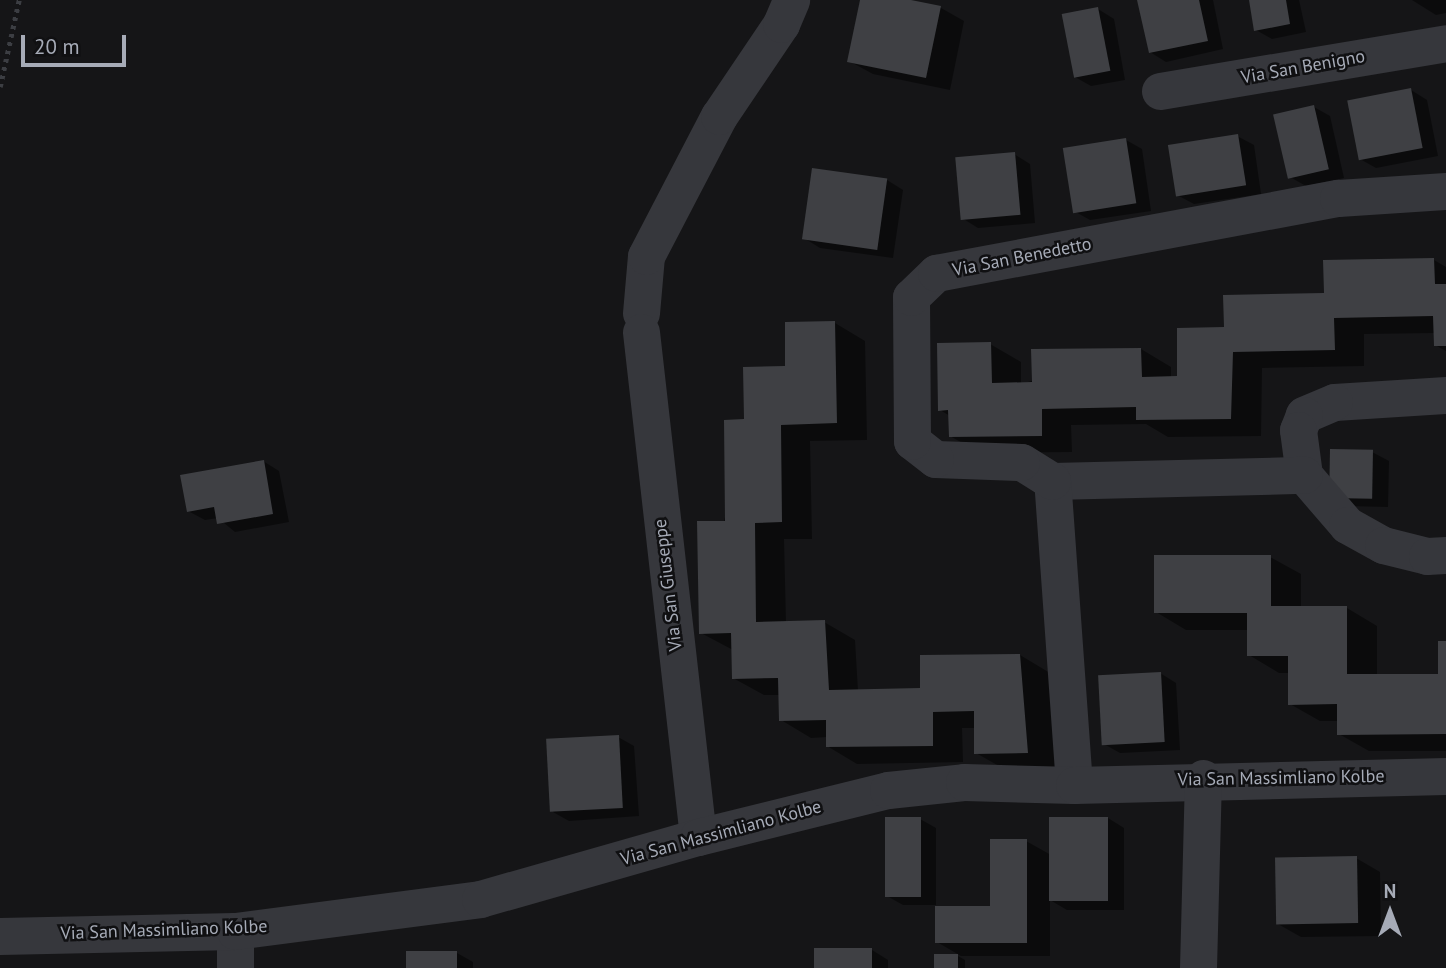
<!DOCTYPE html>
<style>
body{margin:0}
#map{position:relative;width:1446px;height:968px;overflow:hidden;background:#151517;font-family:"PT Sans",sans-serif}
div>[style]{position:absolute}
.shadow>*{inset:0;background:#0007}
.building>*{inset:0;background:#3f4044;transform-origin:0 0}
.path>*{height:4.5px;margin-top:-2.25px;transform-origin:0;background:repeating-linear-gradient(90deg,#3c3e43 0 3.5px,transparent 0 8.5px)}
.street>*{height:37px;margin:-18.5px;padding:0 18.5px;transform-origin:18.5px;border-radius:18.5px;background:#36373c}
span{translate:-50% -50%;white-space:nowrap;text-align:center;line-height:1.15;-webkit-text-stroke:5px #101012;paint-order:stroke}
.street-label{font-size:18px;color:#a6abb7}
.north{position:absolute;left:1355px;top:877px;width:70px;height:70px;-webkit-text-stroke:5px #101012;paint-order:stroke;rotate:0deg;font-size:19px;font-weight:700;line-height:28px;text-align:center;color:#a6abb7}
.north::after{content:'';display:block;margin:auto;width:24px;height:32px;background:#a6abb7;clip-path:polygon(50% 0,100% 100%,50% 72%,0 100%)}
.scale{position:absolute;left:21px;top:35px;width:105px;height:32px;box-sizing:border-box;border:4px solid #a6abb7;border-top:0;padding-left:9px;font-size:21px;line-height:24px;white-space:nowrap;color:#a6abb7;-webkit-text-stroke:5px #101012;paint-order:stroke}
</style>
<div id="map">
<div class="shadow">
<div style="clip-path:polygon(862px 0,903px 0,941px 8px,964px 21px,950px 90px,873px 74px,849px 61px)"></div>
<div style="clip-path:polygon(1144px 0,1213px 0,1223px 49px,1166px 62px,1150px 52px)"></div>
<div style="clip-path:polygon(1250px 0,1299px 0,1306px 32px,1272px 39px,1256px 30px)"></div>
<div style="clip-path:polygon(1446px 0,1446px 13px,1436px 15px,1412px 0)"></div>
<div style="clip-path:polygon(1098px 9px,1114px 19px,1125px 80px,1091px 86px,1075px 77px)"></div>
<div style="clip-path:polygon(1411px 90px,1427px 100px,1438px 156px,1376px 168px,1360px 159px)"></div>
<div style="clip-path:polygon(1314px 107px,1330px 116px,1344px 178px,1306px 186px,1290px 177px)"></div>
<div style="clip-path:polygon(1237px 136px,1254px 145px,1261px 194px,1194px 204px,1177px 195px)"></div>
<div style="clip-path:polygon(1126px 140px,1142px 149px,1151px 211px,1090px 220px,1074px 211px)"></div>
<div style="clip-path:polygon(1014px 154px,1030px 164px,1035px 223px,978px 228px,962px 218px)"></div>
<div style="clip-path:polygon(887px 180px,903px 190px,893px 258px,820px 248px,804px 238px)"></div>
<div style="clip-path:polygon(1434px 260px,1446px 267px,1446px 351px,1435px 345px,1435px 333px,1364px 334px,1364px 366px,1262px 368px,1261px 436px,1168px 437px,1146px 424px,1071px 425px,1072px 452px,980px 453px,950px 436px,950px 416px,940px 410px,990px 344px,1021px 362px,1021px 384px,1141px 349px,1171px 367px,1171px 378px,1179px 378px,1226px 328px)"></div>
<div style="clip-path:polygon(835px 323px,865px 341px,867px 440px,810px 441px,812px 539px,784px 539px,786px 623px,824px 622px,855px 640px,858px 691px,922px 690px,1020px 655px,1050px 673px,1057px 770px,1006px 770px,976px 753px,976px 728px,962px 728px,963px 762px,857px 764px,827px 746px,827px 737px,811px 738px,781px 720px,781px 695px,764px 695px,733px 678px,733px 650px,701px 633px,745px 421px,787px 368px)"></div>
<div style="clip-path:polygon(1372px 452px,1389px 461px,1388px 507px,1347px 506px,1331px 497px)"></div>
<div style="clip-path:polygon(263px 461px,279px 471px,289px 522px,235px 532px,218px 518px,205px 520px,188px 511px)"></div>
<div style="clip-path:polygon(1270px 557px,1301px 574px,1301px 608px,1347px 608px,1377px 626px,1377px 676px,1440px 676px,1446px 643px,1446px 751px,1369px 751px,1339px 734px,1339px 721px,1320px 721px,1290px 704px,1290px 673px,1279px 673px,1249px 655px,1249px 630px,1186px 630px,1156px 612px)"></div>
<div style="clip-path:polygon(1160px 673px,1176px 683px,1180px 750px,1120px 753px,1104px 744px)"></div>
<div style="clip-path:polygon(618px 737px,634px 746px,639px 816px,569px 821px,553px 812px)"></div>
<div style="clip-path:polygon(1051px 818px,1108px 818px,1124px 828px,1124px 910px,1067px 910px,1050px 900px,1050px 956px,961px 956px,937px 942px,992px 908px,1026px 841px,1051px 855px)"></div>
<div style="clip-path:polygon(920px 819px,936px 828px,936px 905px,903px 905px,887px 896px)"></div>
<div style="clip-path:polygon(1356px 858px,1380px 872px,1381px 936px,1301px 937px,1278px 924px)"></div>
<div style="clip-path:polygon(872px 950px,888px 960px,888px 968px,816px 968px)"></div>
<div style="clip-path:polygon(457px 953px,473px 962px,473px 968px,408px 968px)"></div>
<div style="clip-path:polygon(958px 956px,965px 960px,965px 968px,936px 968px)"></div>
</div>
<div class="building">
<div style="clip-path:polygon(860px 0,911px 0,941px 6px,926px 78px,847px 62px)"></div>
<div style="clip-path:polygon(1137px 0,1199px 0,1208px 41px,1149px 53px)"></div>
<div style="clip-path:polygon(1249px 0,1286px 0,1290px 24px,1254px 31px)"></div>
<div style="left:1098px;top:7px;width:65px;height:37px;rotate:79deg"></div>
<div style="left:1411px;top:88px;width:61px;height:65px;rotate:79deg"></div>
<div style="left:1314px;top:105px;width:66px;height:42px;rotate:77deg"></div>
<div style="left:1238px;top:134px;width:52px;height:71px;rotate:81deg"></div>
<div style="left:1126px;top:138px;width:66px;height:64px;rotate:81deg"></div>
<div style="left:1015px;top:152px;width:63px;height:60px;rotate:85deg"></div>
<div style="left:812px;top:168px;width:76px;height:72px;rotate:8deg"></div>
<div style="clip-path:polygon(1434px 258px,1435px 284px,1446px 284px,1446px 346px,1434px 346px,1433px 316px,1334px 318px,1335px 350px,1233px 352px,1231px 419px,1136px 420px,1136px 407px,1042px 409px,1042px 436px,949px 437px,948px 410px,938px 411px,937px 343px,991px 342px,992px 383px,1032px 382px,1031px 349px,1141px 348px,1142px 377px,1177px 376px,1177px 328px,1224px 327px,1223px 295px,1324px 293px,1323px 260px)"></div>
<div style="clip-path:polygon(835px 321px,837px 423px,781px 425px,782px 522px,755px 523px,756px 622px,825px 620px,829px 690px,920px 688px,920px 655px,1020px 654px,1028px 753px,974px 754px,974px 711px,933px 712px,933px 746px,826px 747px,826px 720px,779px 721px,778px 678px,732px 679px,731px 633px,699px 634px,697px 521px,725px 521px,724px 420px,744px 419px,743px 367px,785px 366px,785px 322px)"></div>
<div style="left:1330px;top:449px;width:43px;height:49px;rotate:1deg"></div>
<div style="clip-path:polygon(264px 460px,273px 514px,217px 524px,214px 507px,187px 512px,180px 475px)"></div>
<div style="clip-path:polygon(1154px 555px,1271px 555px,1271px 606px,1347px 606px,1347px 674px,1438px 674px,1438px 641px,1446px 641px,1446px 734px,1337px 735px,1337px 704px,1288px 705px,1288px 656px,1247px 656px,1247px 613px,1154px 613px)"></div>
<div style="left:1161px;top:672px;width:70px;height:63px;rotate:87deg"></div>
<div style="left:619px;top:735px;width:73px;height:73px;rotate:87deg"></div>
<div style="left:885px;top:817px;width:36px;height:80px"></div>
<div style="left:1049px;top:817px;width:59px;height:84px"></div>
<div style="clip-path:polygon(990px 839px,1027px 839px,1027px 943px,935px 943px,935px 906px,990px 906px)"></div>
<div style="left:1357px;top:856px;width:67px;height:82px;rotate:89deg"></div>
<div style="left:814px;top:948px;width:58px;height:20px"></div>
<div style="left:406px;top:951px;width:51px;height:17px"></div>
<div style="left:934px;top:954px;width:24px;height:14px"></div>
</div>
<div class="path">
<div style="left:0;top:87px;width:89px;rotate:-77.7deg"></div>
</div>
<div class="street">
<div style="left:1160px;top:91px;width:290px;rotate:-9.5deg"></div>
<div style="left:641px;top:313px;width:57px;rotate:-85deg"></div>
<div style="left:646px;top:256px;width:158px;rotate:-62.5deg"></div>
<div style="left:719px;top:116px;width:111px;rotate:-56deg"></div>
<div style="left:781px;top:24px;width:26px;rotate:-67deg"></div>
<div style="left:641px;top:332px;width:508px;rotate:83.56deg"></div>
<div style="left:1446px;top:395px;width:112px;rotate:176.4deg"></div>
<div style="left:1334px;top:402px;width:33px;rotate:157deg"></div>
<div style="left:1304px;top:415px;width:16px;rotate:112deg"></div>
<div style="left:1298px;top:430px;width:45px;rotate:82.4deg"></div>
<div style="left:1304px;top:475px;width:66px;rotate:49.3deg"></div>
<div style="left:1347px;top:525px;width:41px;rotate:29.1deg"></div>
<div style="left:1383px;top:545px;width:45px;rotate:14deg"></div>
<div style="left:1427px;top:556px;width:19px;rotate:-3deg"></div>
<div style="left:1052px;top:481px;width:252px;rotate:-1.4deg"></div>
<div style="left:1074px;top:785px;width:305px;rotate:-94.1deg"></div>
<div style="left:1052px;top:481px;width:36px;rotate:-148deg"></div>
<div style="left:1021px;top:462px;width:86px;rotate:-178deg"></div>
<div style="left:935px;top:459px;width:29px;rotate:-142deg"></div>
<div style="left:912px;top:441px;width:144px;rotate:-90.4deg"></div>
<div style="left:911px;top:297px;width:35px;rotate:-44deg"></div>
<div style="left:936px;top:273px;width:409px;rotate:-10.6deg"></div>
<div style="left:1338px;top:198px;width:108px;rotate:-3.7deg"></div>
<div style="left:235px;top:931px;width:37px;rotate:90deg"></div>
<div style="left:0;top:936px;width:235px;rotate:-1.2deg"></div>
<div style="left:235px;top:931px;width:247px;rotate:-7.4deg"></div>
<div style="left:480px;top:899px;width:227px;rotate:-15.9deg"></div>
<div style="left:698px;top:837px;width:196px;rotate:-13.9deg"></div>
<div style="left:888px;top:790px;width:76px;rotate:-6deg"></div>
<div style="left:964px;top:782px;width:110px;rotate:1.6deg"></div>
<div style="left:1074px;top:785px;width:372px;rotate:-1.4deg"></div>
<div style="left:1198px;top:968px;width:190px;rotate:-88.5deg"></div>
</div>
<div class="street-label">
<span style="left:1303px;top:67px;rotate:-10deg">Via San Benigno</span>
<span style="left:1022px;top:257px;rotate:-11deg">Via San Benedetto</span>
<span style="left:668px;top:585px;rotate:-97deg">Via San Giuseppe</span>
<span style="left:1281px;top:778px;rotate:-1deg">Via San Massimliano Kolbe</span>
<span style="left:721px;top:833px;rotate:-15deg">Via San Massimliano Kolbe</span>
<span style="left:164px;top:930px;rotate:-2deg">Via San Massimliano Kolbe</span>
</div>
<div class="north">N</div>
<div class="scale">20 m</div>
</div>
